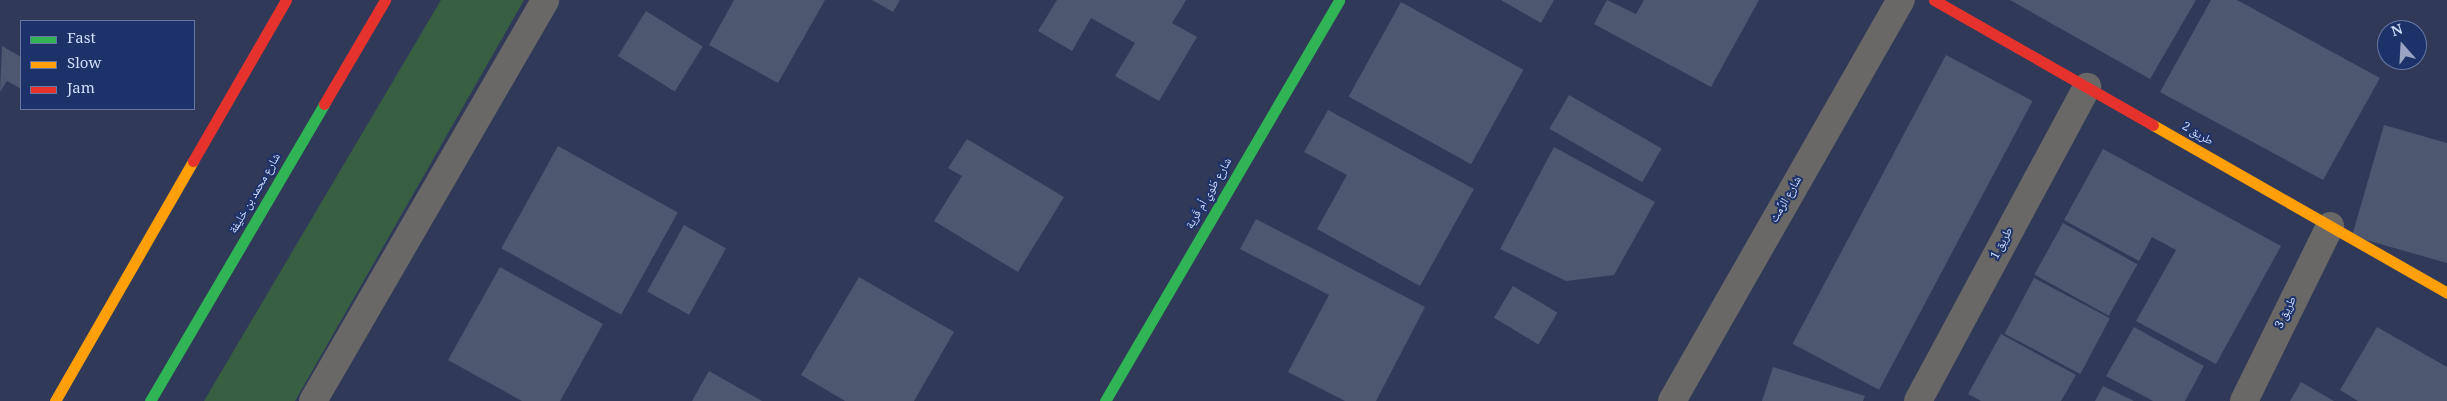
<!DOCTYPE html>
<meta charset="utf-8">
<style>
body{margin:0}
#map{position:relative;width:2447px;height:401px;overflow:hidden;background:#303a58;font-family:Georgia,"Noto Naskh Arabic",serif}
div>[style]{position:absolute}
.green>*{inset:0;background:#395f42}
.building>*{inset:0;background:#4d5770;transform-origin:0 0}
.street>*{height:28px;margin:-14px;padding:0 14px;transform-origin:14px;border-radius:14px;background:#696867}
.fast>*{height:11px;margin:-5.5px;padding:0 5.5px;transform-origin:5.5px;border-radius:5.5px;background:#30b455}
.slow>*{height:11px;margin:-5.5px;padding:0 5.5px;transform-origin:5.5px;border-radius:5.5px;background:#ff9f0a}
.jam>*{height:11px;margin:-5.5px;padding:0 5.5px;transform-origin:5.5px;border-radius:5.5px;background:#e5322d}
span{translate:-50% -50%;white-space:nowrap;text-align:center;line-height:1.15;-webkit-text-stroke:4px #1e326a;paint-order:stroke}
.street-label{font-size:12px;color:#d2dffa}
.legend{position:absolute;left:20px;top:20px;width:175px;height:90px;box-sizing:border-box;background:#1e326a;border:1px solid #6677a4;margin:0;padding:6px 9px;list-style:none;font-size:15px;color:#d2dffa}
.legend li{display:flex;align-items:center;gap:10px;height:25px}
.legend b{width:25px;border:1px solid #6677a4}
.north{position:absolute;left:2377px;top:20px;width:50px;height:50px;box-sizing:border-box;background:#1e326a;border:1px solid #6677a4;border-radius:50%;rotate:341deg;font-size:14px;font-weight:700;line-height:20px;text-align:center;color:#d2dffa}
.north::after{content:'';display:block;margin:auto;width:18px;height:22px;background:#99a5c1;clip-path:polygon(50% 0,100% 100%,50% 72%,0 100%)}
</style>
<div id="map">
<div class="green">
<div style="clip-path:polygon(441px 0,524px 0,295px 401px,204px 401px)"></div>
</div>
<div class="building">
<div style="clip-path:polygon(734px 0,825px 0,778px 83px,709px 45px)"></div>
<div style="clip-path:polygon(872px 0,900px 0,893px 12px)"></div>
<div style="clip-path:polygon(1057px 0,1186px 0,1172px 23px,1197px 37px,1159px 101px,1115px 76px,1135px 43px,1091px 18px,1072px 51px,1038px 31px)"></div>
<div style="clip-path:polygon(1501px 0,1554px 0,1541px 23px)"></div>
<div style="clip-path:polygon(1607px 0,1636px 14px,1644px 0,1759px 0,1711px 87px,1594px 24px)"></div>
<div style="clip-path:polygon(2010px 0,2196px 0,2150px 79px)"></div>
<div style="clip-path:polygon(2211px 0,2237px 0,2380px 78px,2323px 180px,2160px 92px)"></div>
<div style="left:1401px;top:2px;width:140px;height:108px;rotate:29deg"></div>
<div style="left:646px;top:11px;width:67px;height:53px;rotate:32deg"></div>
<div style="clip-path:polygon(2px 46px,21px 57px,21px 89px,7px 81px,0 92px)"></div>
<div style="left:1946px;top:55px;width:98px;height:327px;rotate:28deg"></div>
<div style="left:1569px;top:95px;width:107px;height:39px;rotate:30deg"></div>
<div style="clip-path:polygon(1328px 110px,1474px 189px,1420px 286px,1317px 229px,1347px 175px,1304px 152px)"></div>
<div style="clip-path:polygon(2384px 125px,2447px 143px,2447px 263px,2352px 236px)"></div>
<div style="clip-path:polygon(967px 139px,1064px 197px,1018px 272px,934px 221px,962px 176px,948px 168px)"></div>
<div style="left:558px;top:146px;width:137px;height:117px;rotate:29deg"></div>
<div style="clip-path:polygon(1554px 147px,1655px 202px,1614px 275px,1566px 281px,1500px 249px)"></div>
<div style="clip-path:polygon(2103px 149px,2281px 246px,2216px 364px,2136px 321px,2176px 250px,2152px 237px,2139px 261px,2064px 220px)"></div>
<div style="clip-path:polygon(1256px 219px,1425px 307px,1376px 401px,1345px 401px,1288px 372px,1329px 295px,1240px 249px)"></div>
<div style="left:2063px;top:223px;width:85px;height:59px;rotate:29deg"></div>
<div style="left:684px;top:225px;width:48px;height:76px;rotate:29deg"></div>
<div style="clip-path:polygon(500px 267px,603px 324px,560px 401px,522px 401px,448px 360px)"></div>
<div style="clip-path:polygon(859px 277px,954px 332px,914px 401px,845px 401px,801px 375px)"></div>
<div style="left:2034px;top:278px;width:86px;height:63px;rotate:28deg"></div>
<div style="left:1513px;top:286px;width:52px;height:37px;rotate:31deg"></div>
<div style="clip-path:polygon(2134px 327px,2204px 366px,2185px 401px,2153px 401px,2106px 376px)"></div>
<div style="clip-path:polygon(2377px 327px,2447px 367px,2447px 401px,2358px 401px,2340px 390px)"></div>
<div style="clip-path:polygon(2001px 334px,2076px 375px,2061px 401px,1981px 401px,1968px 394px)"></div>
<div style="clip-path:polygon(1773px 367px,1865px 396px,1863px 401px,1762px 401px)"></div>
<div style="clip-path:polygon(709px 371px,762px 401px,692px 401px)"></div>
<div style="clip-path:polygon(2301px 382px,2334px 401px,2290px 401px)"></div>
<div style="clip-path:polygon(2103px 386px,2134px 401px,2095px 401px)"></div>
</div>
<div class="street">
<div style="left:313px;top:401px;width:463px;rotate:-59.9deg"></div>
<div style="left:1672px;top:401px;width:462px;rotate:-60.3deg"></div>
<div style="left:1918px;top:401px;width:357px;rotate:-61.7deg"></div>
<div style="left:2244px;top:401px;width:195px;rotate:-63.8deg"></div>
</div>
<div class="fast">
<div style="left:150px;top:401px;width:344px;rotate:-59.6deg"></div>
<div style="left:1105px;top:401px;width:464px;rotate:-59.7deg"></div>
</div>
<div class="slow">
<div style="left:2153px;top:125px;width:339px;rotate:29.7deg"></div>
<div style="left:55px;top:401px;width:277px;rotate:-60.1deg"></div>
</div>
<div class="jam">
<div style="left:1934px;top:0;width:252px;rotate:29.7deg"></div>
<div style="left:324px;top:104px;width:121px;rotate:-59.6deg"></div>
<div style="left:193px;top:161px;width:186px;rotate:-60deg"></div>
</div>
<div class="street-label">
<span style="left:2197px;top:135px;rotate:30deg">طريق 2</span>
<span style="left:256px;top:194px;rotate:-60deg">شارع محمد بن خليفة</span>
<span style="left:1210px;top:194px;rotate:-60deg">شارع طَوي أم قَرية</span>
<span style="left:1787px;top:200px;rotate:-60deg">شارع الرِّمث</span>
<span style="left:2003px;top:244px;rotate:-62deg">طريق 1</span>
<span style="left:2287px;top:313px;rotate:-64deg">طريق 3</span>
</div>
<ul class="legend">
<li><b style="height:6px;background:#30b455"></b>Fast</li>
<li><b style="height:6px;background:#ff9f0a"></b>Slow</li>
<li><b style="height:6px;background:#e5322d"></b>Jam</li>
</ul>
<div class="north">N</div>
</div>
